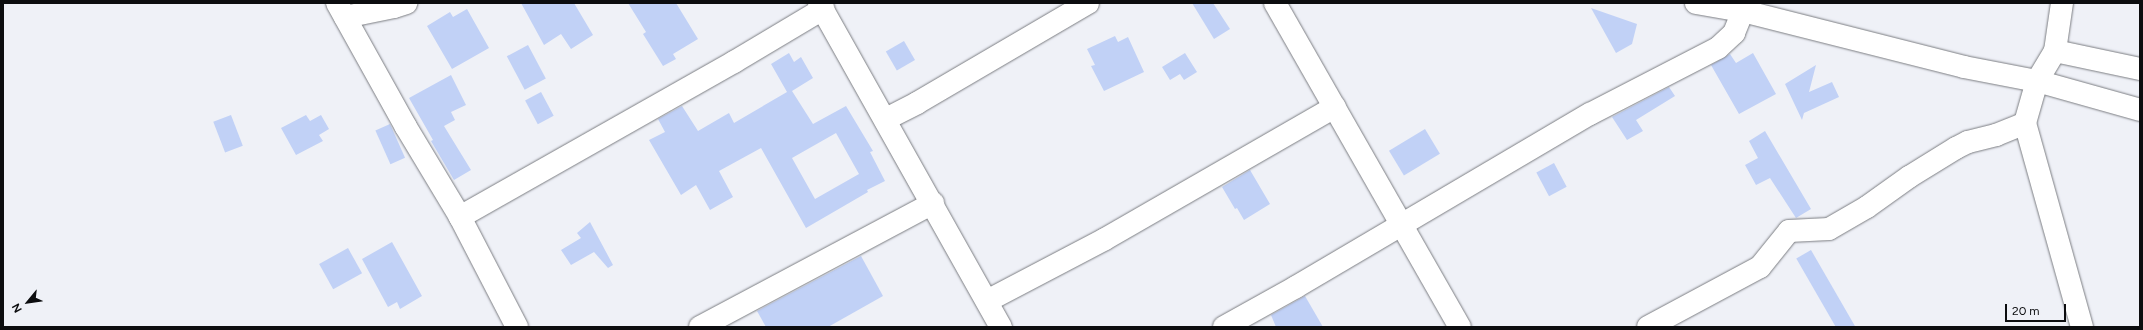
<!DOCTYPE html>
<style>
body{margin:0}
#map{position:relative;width:2143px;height:330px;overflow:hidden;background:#eff1f7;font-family:Figtree,sans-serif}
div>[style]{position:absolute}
.building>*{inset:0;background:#c1d1f6;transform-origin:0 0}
.roads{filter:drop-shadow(0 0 1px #7b7d82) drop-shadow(0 0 1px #7b7d82)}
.minor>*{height:22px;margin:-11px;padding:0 11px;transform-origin:11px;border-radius:11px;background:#fff}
span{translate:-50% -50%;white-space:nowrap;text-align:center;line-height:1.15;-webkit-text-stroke:4px #eff1f7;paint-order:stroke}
.frame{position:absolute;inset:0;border:4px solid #0c0d0f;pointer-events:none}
.north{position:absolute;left:8px;top:282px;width:40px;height:40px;-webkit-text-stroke:3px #eff1f7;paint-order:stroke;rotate:241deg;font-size:11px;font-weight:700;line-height:16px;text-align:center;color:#0c0d0f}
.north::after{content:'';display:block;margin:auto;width:14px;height:18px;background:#0c0d0f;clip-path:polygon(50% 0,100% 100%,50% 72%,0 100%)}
.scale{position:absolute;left:2005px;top:304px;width:61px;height:18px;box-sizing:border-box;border:2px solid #0c0d0f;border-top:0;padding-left:5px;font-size:12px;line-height:14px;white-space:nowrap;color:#0c0d0f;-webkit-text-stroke:3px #eff1f7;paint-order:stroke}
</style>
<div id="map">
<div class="building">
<div style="clip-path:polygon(521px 3px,574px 3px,593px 35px,571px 49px,561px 34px,544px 45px)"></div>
<div style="clip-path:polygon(628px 3px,676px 3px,698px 39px,673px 54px,676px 59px,663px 66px,643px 34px,646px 32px)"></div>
<div style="clip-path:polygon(1192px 3px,1213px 3px,1230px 29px,1214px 39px)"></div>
<div style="clip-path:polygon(1591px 8px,1637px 24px,1632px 44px,1616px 53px)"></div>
<div style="clip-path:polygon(467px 9px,489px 48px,452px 69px,427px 26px,450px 12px,453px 17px)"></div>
<div style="clip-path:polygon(1115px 36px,1118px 42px,1128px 37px,1144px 72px,1104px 91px,1091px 66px,1095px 65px,1087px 49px)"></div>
<div style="left:904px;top:41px;width:22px;height:21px;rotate:60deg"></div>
<div style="left:528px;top:45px;width:38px;height:24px;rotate:62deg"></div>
<div style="clip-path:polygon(evenodd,789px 53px,794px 62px,801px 57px,813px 78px,792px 91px,813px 124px,846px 106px,873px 151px,870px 152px,885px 181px,867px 190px,868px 192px,806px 228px,761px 148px,719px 171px,733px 197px,710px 210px,696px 185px,681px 195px,649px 140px,665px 132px,658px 119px,682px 106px,698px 131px,729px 113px,734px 123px,787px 92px,771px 64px,789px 53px,836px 133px,859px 174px,815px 199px,792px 158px,836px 133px)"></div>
<div style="clip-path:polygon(1185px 53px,1197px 72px,1184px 80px,1180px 74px,1170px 80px,1162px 67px)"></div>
<div style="clip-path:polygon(1753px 53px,1776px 94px,1739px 114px,1711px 65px,1730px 54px,1736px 63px)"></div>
<div style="clip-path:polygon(1816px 65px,1809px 92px,1832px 82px,1839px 97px,1804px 113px,1802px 120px,1785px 84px)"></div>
<div style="clip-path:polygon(451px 75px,466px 105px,451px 112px,455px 120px,444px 126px,471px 170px,454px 180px,431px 141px,433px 140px,409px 98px)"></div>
<div style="clip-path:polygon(1669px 87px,1675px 96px,1636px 120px,1643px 131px,1627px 140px,1612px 117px)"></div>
<div style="left:541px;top:92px;width:27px;height:18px;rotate:62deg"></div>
<div style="left:231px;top:115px;width:33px;height:19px;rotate:69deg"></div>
<div style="clip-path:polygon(306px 115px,310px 121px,321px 115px,329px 129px,319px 135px,323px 141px,296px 155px,281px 128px)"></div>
<div style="left:390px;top:124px;width:37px;height:16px;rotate:66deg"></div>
<div style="left:1425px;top:129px;width:29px;height:42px;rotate:59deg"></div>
<div style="clip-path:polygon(1765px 131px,1811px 209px,1796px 218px,1770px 178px,1756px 185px,1745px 165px,1758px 158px,1749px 141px)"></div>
<div style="left:1554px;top:163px;width:27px;height:20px;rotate:62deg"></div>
<div style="clip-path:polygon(1250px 170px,1270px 204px,1244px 220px,1237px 208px,1235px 209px,1222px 187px)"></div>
<div style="clip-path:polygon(590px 222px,613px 265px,608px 268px,594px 252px,571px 265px,561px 250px,581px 238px,577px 233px)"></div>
<div style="clip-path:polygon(392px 242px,422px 296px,400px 309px,397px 302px,388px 307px,362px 259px)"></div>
<div style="left:348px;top:248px;width:29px;height:33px;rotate:61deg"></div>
<div style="left:1811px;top:250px;width:89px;height:17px;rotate:60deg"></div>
<div style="clip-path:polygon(861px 256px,883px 296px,828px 327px,766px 327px,757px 311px)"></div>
<div style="clip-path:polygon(1305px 296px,1323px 327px,1276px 327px,1271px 315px)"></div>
</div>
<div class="roads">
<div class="minor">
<div style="left:337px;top:3px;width:142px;rotate:60.9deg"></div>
<div style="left:406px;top:127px;width:105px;rotate:59deg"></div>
<div style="left:460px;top:217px;width:124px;rotate:62.6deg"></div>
<div style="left:819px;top:3px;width:372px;rotate:60.7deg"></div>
<div style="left:1275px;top:3px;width:373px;rotate:60.3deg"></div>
<div style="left:1696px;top:3px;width:48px;rotate:9.7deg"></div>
<div style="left:1743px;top:11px;width:228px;rotate:14.2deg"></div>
<div style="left:1964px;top:67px;width:74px;rotate:10.9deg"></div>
<div style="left:2037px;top:81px;width:107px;rotate:15.7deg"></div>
<div style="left:345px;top:17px;width:50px;rotate:-11.5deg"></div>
<div style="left:394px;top:7px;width:13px;rotate:-18deg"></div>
<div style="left:2055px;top:51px;width:87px;rotate:12deg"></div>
<div style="left:886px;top:119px;width:35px;rotate:-27deg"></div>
<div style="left:917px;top:103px;width:198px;rotate:-30.3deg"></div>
<div style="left:2025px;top:123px;width:212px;rotate:74.4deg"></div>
<div style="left:460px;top:217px;width:315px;rotate:-29.5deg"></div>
<div style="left:734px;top:62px;width:104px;rotate:-30.8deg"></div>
<div style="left:987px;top:301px;width:133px;rotate:-27.7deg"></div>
<div style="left:1105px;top:239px;width:265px;rotate:-29.9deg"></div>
<div style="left:700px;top:327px;width:264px;rotate:-28deg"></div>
<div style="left:1224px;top:327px;width:82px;rotate:-29.1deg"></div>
<div style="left:1296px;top:287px;width:341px;rotate:-30.5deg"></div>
<div style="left:1590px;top:114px;width:144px;rotate:-27.3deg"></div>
<div style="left:1718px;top:48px;width:22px;rotate:-43deg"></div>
<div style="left:1734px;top:33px;width:24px;rotate:-68deg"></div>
<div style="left:1648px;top:327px;width:127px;rotate:-28.2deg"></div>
<div style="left:1760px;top:267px;width:46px;rotate:-51.1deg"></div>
<div style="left:1789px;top:231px;width:40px;rotate:-2.9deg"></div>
<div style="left:1829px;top:229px;width:44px;rotate:-30.1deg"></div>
<div style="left:1867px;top:207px;width:52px;rotate:-35.5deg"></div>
<div style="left:1909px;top:177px;width:55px;rotate:-31.7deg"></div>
<div style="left:1956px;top:148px;width:13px;rotate:-27deg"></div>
<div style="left:1968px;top:142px;width:29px;rotate:-14deg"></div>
<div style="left:1996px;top:135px;width:31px;rotate:-22deg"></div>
<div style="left:2025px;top:123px;width:44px;rotate:-74.1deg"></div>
<div style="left:2037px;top:81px;width:35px;rotate:-59deg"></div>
<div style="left:2055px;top:51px;width:49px;rotate:-81.7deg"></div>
</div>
</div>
<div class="frame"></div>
<div class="north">N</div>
<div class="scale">20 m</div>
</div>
